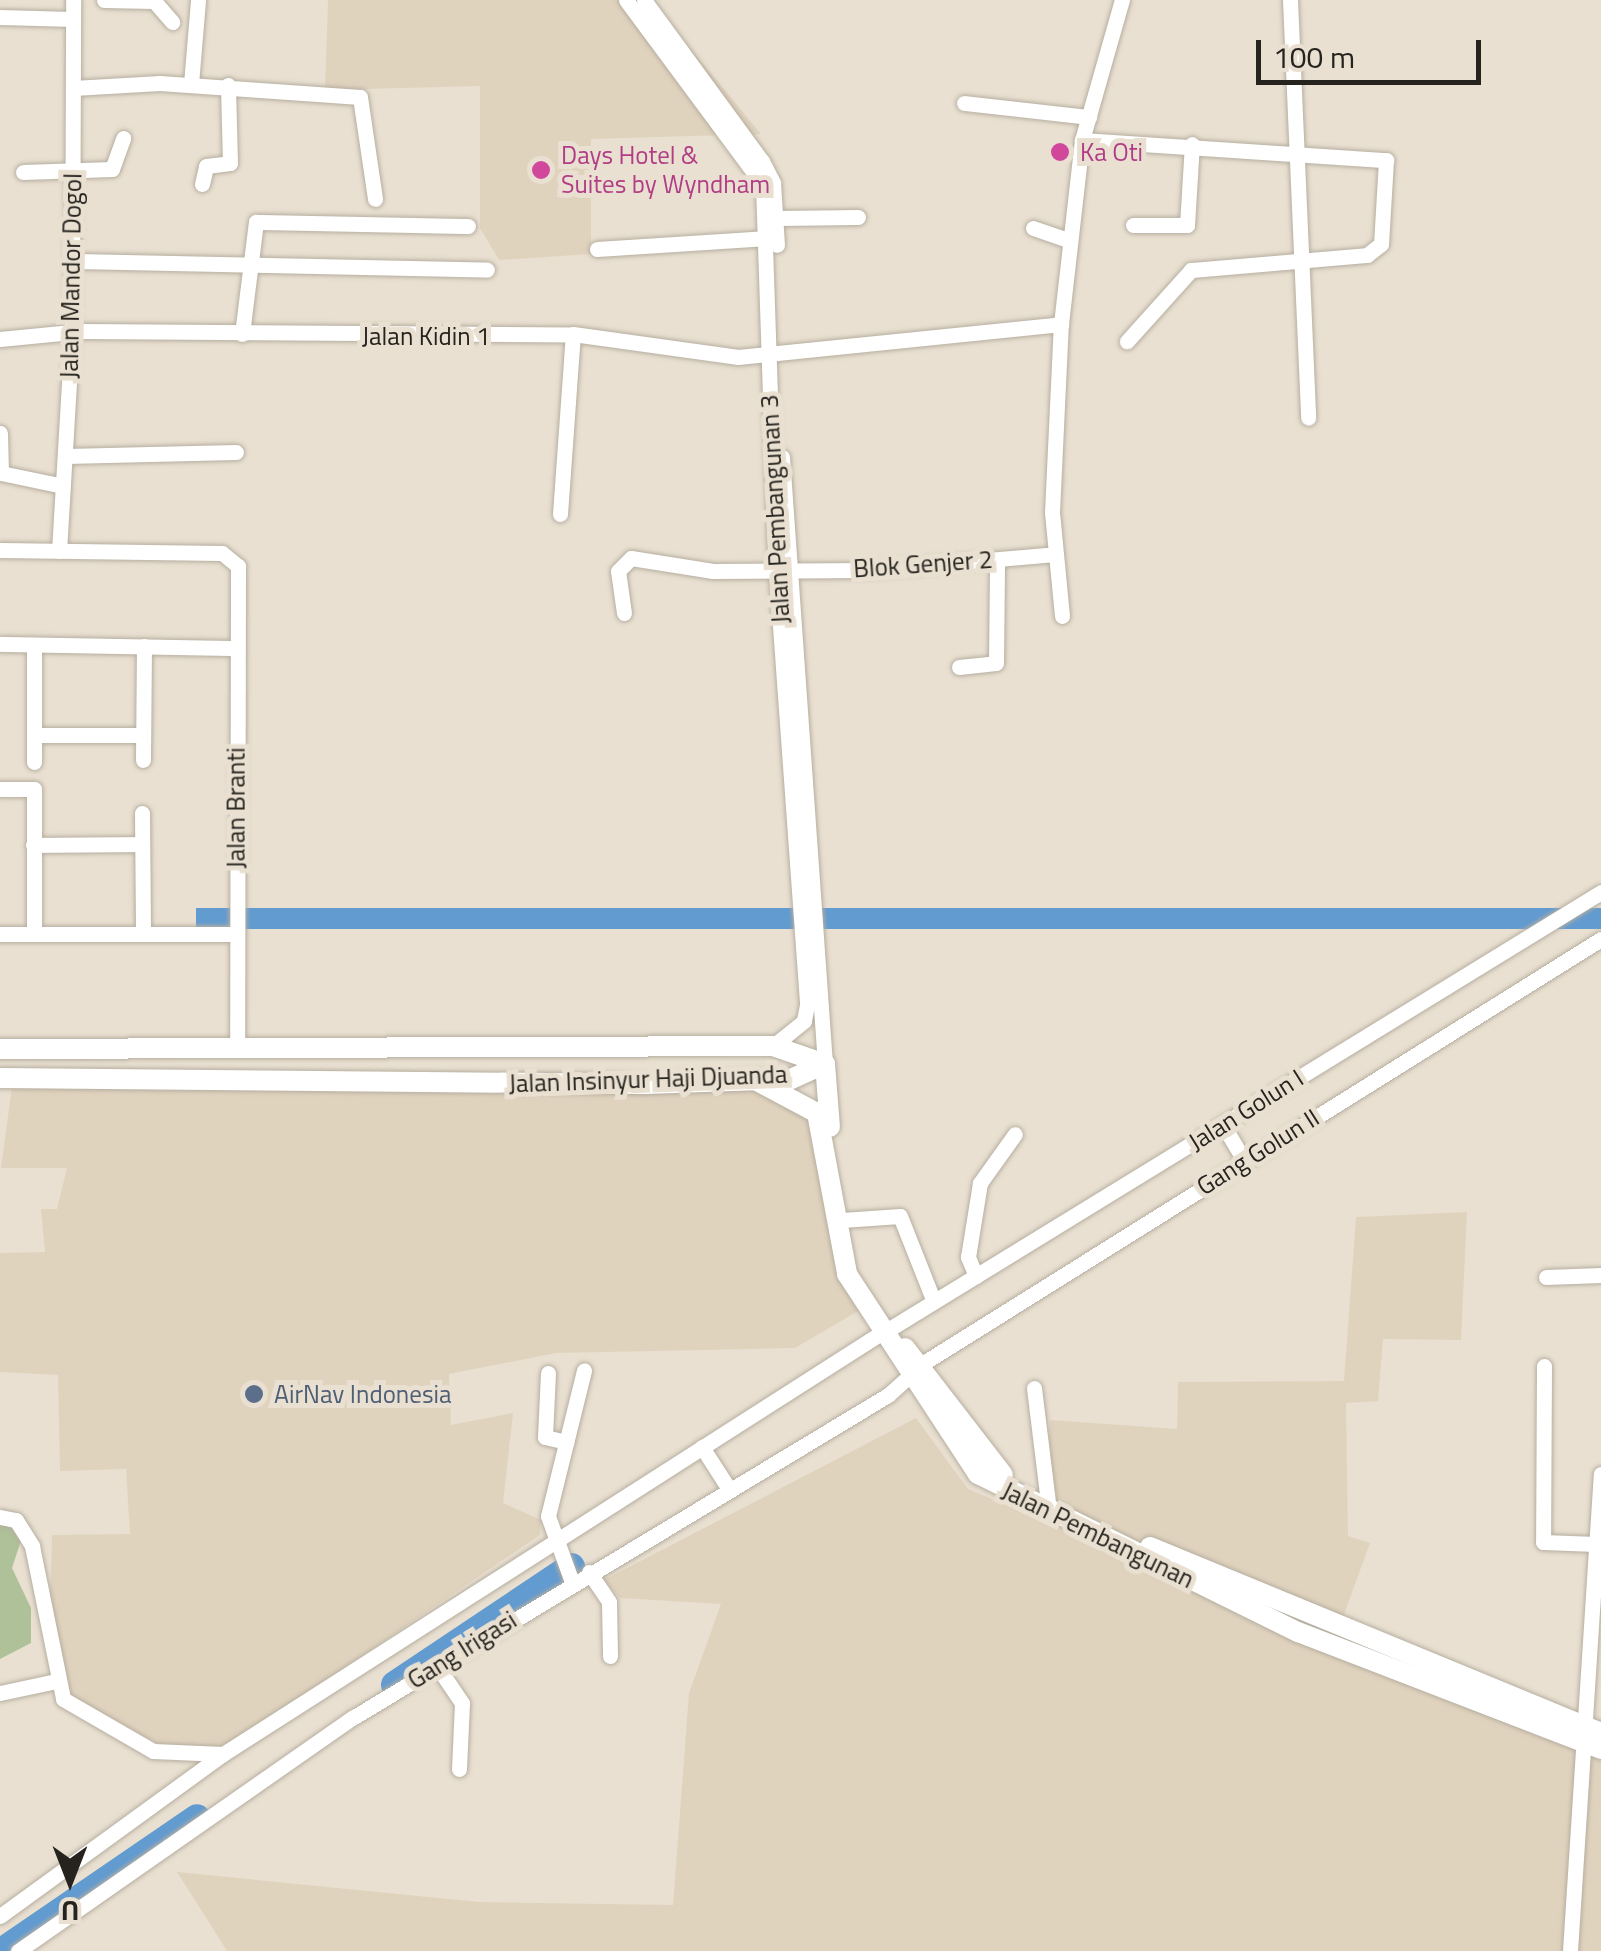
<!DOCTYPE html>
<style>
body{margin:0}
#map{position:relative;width:1601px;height:1951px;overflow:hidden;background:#e9e0d1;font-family:"Titillium Web",sans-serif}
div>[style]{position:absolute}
.built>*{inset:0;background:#e0d3be}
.green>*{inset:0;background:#aec198}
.water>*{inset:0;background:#629bd0;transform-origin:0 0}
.river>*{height:28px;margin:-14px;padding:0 14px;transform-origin:14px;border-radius:14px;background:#629bd0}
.roads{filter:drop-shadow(0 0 2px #b6aea0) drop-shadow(0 0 2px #b6aea0)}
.minor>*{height:15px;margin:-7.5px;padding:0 7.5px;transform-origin:7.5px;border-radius:7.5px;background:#fff}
.major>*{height:20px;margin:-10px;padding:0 10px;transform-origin:10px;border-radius:10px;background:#fff}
.dots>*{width:28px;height:28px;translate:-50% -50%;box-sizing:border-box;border:5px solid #e9e0d1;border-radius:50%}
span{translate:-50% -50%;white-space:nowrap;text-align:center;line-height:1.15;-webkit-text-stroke:10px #e9e0d1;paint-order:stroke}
.hotel-label{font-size:25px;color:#b23c85}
.left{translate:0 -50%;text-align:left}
.street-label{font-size:25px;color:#26231e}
.service-label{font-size:25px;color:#4e5e75}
.north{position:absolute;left:20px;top:1831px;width:100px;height:100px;-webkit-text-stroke:8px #e9e0d1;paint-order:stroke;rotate:180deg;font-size:28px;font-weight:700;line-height:40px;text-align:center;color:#26231e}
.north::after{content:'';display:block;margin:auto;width:35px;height:45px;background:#26231e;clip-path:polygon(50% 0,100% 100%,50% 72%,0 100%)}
.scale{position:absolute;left:1256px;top:40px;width:225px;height:45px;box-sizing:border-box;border:5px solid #26231e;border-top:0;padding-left:12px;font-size:30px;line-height:35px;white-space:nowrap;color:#26231e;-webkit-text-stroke:8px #e9e0d1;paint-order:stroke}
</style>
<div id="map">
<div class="built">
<div style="clip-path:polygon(328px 0,650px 0,761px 134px,591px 139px,591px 254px,499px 260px,480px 228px,480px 86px,325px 90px)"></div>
<div style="clip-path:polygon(13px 1079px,757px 1081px,817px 1113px,865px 1307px,795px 1348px,556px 1353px,449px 1374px,451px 1425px,513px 1413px,503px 1503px,541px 1520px,540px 1535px,229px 1746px,170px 1748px,83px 1709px,65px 1689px,50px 1609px,52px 1535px,130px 1534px,126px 1469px,60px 1471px,58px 1375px,0 1372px,0 1253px,45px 1252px,41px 1209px,57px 1209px,67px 1168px,1px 1168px)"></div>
<div style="clip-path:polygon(1467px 1212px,1461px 1340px,1383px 1339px,1378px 1401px,1346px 1403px,1348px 1536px,1370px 1543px,1339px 1628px,1047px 1505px,1050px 1420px,1177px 1429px,1178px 1382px,1344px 1381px,1356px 1217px)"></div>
<div style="clip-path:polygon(916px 1418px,968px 1489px,1601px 1756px,1601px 1951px,227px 1951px,177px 1872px,479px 1902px,673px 1905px,689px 1693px,721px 1604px,620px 1598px,604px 1580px)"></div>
</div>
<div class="green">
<div style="clip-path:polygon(0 1513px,27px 1522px,12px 1568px,31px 1608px,31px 1643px,0 1659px)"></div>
</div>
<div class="water">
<div style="left:1601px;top:908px;width:21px;height:1405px;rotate:90deg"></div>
</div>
<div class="river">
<div style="left:395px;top:1685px;width:212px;rotate:-33.8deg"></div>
<div style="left:3px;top:1951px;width:235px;rotate:-34.4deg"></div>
</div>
<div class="roads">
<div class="minor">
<div style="left:104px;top:0;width:50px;rotate:1.1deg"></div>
<div style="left:154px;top:1px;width:28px;rotate:49deg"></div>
<div style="left:626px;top:0;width:230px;rotate:53.5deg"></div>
<div style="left:763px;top:185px;width:385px;rotate:88.1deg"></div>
<div style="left:776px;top:570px;width:436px;rotate:85.9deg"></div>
<div style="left:807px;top:1005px;width:16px;rotate:101deg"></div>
<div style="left:804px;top:1021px;width:40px;rotate:141deg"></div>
<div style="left:644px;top:0;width:200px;rotate:53.8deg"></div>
<div style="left:762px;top:161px;width:25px;rotate:63deg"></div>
<div style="left:773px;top:183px;width:62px;rotate:86.3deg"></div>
<div style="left:1290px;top:0;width:418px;rotate:87.5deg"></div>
<div style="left:0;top:17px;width:73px;rotate:1.6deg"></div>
<div style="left:191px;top:84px;width:84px;rotate:-85.2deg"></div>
<div style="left:73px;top:88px;width:87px;rotate:-3.3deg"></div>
<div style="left:160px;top:83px;width:200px;rotate:4deg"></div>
<div style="left:360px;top:97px;width:103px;rotate:81.6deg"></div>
<div style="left:964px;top:103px;width:126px;rotate:6.4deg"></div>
<div style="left:1082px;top:140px;width:305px;rotate:3.8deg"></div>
<div style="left:1386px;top:160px;width:84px;rotate:93.4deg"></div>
<div style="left:1381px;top:244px;width:18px;rotate:142deg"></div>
<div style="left:1367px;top:255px;width:177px;rotate:175.1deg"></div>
<div style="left:1191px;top:270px;width:96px;rotate:132deg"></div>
<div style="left:23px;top:172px;width:89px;rotate:-1.9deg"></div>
<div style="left:112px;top:169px;width:33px;rotate:-70deg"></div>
<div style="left:202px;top:184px;width:18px;rotate:-77deg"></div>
<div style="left:206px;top:166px;width:24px;rotate:-7deg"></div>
<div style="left:230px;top:163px;width:78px;rotate:-91.5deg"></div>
<div style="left:777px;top:218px;width:81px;rotate:-0.7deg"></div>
<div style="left:1133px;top:225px;width:54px"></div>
<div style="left:1187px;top:225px;width:81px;rotate:-86.5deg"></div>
<div style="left:1033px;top:228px;width:39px;rotate:19deg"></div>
<div style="left:597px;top:249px;width:171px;rotate:-3.7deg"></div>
<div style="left:72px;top:261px;width:415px;rotate:1.2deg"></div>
<div style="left:242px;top:334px;width:113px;rotate:-82.9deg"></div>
<div style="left:256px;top:222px;width:212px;rotate:1.1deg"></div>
<div style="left:0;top:339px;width:82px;rotate:-5.6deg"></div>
<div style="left:82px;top:331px;width:491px;rotate:0.4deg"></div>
<div style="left:573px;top:334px;width:167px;rotate:7.9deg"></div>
<div style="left:738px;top:357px;width:325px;rotate:-5.8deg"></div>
<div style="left:0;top:433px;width:40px;rotate:88.6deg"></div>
<div style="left:1px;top:473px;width:63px;rotate:11.8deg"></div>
<div style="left:65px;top:456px;width:171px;rotate:-1.3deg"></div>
<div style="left:782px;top:457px;width:609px;rotate:85.95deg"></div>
<div style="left:560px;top:514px;width:180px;rotate:-85.9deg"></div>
<div style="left:0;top:550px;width:222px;rotate:0.8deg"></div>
<div style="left:222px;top:553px;width:21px;rotate:39deg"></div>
<div style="left:238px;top:566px;width:484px;rotate:90.1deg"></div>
<div style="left:59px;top:551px;width:216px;rotate:-86.6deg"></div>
<div style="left:72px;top:335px;width:335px;rotate:-89.8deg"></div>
<div style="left:624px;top:613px;width:42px;rotate:-98.1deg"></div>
<div style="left:618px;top:571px;width:18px;rotate:-45deg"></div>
<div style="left:631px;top:558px;width:83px;rotate:9deg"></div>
<div style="left:713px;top:571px;width:157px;rotate:-0.4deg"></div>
<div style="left:870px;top:570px;width:186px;rotate:-4.9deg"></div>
<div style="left:1062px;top:616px;width:104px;rotate:-95.5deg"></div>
<div style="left:1052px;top:512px;width:188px;rotate:-87.3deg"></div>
<div style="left:1061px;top:324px;width:185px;rotate:-83.5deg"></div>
<div style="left:1082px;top:140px;width:146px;rotate:-74.1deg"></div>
<div style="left:0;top:644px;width:237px;rotate:1deg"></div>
<div style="left:34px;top:645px;width:117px;rotate:90deg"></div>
<div style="left:959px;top:667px;width:37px;rotate:-6deg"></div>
<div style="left:996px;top:663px;width:103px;rotate:-89.4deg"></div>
<div style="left:34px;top:735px;width:109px"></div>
<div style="left:143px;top:760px;width:114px;rotate:-89.5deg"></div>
<div style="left:0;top:789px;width:34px"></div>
<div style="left:34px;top:789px;width:145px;rotate:90deg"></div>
<div style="left:142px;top:813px;width:121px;rotate:89.5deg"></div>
<div style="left:33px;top:845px;width:108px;rotate:-0.5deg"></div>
<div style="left:0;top:934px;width:236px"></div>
<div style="left:1223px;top:1125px;width:41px;rotate:59deg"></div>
<div style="left:842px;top:1220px;width:58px;rotate:-3.9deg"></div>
<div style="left:900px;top:1216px;width:92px;rotate:68.4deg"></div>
<div style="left:976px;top:1276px;width:21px;rotate:-113deg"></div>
<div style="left:968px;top:1257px;width:75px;rotate:-80.8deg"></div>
<div style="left:980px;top:1183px;width:60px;rotate:-54.5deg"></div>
<div style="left:1546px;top:1277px;width:55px;rotate:-2.1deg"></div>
<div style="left:891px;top:1328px;width:833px;rotate:-31.55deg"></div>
<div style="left:1544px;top:1366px;width:176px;rotate:90.3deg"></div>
<div style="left:1543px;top:1542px;width:53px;rotate:2.2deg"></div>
<div style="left:548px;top:1373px;width:64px;rotate:92.7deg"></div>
<div style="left:545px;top:1437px;width:22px;rotate:13deg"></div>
<div style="left:1034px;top:1388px;width:115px;rotate:83deg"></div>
<div style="left:702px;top:1447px;width:50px;rotate:57.3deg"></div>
<div style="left:0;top:1517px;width:16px;rotate:11deg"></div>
<div style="left:16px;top:1520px;width:31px;rotate:58deg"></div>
<div style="left:32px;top:1546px;width:156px;rotate:78.5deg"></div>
<div style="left:63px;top:1699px;width:104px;rotate:30deg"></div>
<div style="left:153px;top:1751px;width:70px;rotate:2.5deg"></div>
<div style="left:589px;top:1572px;width:36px;rotate:56deg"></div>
<div style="left:609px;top:1602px;width:54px;rotate:88.9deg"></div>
<div style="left:572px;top:1582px;width:70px;rotate:-110deg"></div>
<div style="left:548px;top:1516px;width:150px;rotate:-76.1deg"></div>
<div style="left:437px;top:1666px;width:45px;rotate:56deg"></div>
<div style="left:462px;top:1703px;width:66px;rotate:92.6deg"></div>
<div style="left:0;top:1693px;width:57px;rotate:-12.1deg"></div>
<div style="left:0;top:1916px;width:276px;rotate:-36deg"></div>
<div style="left:223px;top:1754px;width:781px;rotate:-32.61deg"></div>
<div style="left:18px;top:1951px;width:409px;rotate:-34.9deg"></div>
<div style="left:354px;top:1717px;width:624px;rotate:-31.09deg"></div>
<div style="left:888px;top:1395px;width:50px;rotate:-41.7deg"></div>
<div style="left:925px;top:1362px;width:797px;rotate:-32.04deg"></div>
<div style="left:1570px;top:1951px;width:478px;rotate:-86.3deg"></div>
</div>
<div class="major">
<div style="left:0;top:1049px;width:773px;rotate:-0.22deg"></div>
<div style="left:773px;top:1046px;width:55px;rotate:19.1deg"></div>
<div style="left:825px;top:1064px;width:63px;rotate:85.5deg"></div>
<div style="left:0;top:1078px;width:645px;rotate:0.53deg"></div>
<div style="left:645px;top:1084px;width:146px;rotate:-2deg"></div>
<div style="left:791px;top:1079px;width:37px;rotate:-24deg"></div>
<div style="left:757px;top:1081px;width:68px;rotate:28.1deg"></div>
<div style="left:817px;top:1113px;width:164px;rotate:79.4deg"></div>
<div style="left:847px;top:1274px;width:239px;rotate:56.8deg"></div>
<div style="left:978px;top:1474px;width:357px;rotate:26.3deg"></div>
<div style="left:1298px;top:1632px;width:325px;rotate:21.1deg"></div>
<div style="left:905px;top:1348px;width:160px;rotate:52.3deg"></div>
<div style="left:1150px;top:1547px;width:488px;rotate:22.4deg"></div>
</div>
</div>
<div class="dots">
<div style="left:1060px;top:152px;background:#d1479c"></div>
<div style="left:541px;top:170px;background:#d1479c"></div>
<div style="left:254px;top:1394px;background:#5c6f8a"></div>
</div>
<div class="hotel-label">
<span class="left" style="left:1080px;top:152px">Ka Oti</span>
<span class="left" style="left:561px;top:170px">Days Hotel &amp;<br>Suites by Wyndham</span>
</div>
<div class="street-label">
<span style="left:71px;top:276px;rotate:-89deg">Jalan Mandor Dogol</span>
<span style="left:426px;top:336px">Jalan Kidin 1</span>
<span style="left:775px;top:509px;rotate:-93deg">Jalan Pembangunan 3</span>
<span style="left:923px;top:564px;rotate:-4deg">Blok Genjer 2</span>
<span style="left:236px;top:808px;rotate:-90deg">Jalan Branti</span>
<span style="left:648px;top:1079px;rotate:-2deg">Jalan Insinyur Haji Djuanda</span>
<span style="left:1246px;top:1110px;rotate:-32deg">Jalan Golun I</span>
<span style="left:1258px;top:1152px;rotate:-32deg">Gang Golun II</span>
<span style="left:1098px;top:1535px;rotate:26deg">Jalan Pembangunan</span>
<span style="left:462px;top:1650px;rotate:-32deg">Gang Irigasi</span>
</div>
<div class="service-label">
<span class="left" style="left:274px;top:1394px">AirNav Indonesia</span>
</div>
<div class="north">U</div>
<div class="scale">100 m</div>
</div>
